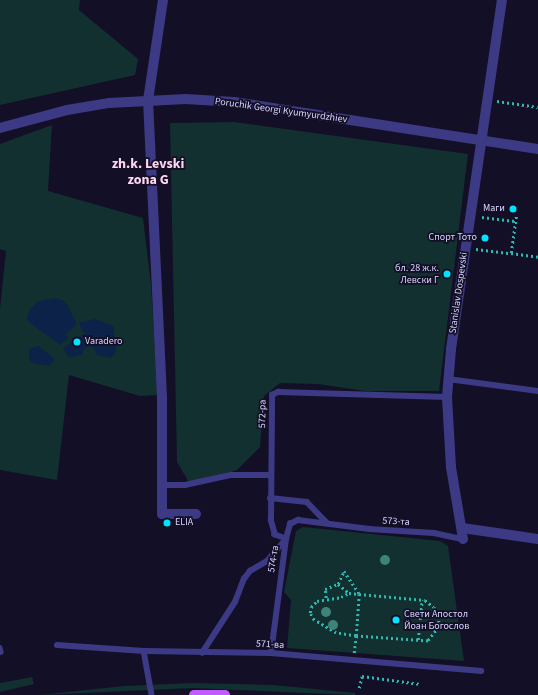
<!DOCTYPE html>
<meta charset="utf-8">
<style>
body{margin:0}
#map{position:relative;width:538px;height:695px;overflow:hidden;background:#130f26;font-family:"Source Sans 3",sans-serif}
div>[style]{position:absolute}
.green>*{inset:0;background:#12302f}
.water>*{inset:0;background:#0c2248}
.path>*{height:2.5px;margin-top:-1.25px;transform-origin:0;background:repeating-linear-gradient(90deg,#2fb8b0 0 2px,transparent 0 5px)}
.lane>*{height:5.5px;margin:-2.75px;padding:0 2.75px;transform-origin:2.75px;border-radius:2.75px;background:#3d3a85}
.street>*{height:10px;margin:-5px;padding:0 5px;transform-origin:5px;border-radius:5px;background:#3d3a85}
.primary>*{height:10px;margin:-5px;padding:0 5px;transform-origin:5px;border-radius:5px;background:#c25bff}
.trees>*{width:10px;height:10px;margin:-5px;border-radius:50%;background:#3d827b}
.dots>*{width:11px;height:11px;translate:-50% -50%;box-sizing:border-box;border:2px solid #130f26;border-radius:50%}
span{translate:-50% -50%;white-space:nowrap;text-align:center;line-height:1.15;-webkit-text-stroke:3.5px #130f26;paint-order:stroke}
.street-label{font-size:10px;color:#d9d4ff}
.poi-label{font-size:10px;color:#d9d4ff}
.right{translate:-100% -50%;text-align:right}
.left{translate:0 -50%;text-align:left}
.district-label{font-size:14px;color:#ffd6f0;font-weight:700}
</style>
<div id="map">
<div class="green">
<div style="clip-path:polygon(0 0,80px 0,79px 10px,138px 59px,135px 75px,0 105px)"></div>
<div style="clip-path:polygon(234px 122px,468px 154px,439px 391px,365px 391px,318px 384px,280px 383px,264px 396px,260px 447px,237px 470px,190px 484px,177px 462px,170px 123px)"></div>
<div style="clip-path:polygon(52px 125px,48px 191px,143px 218px,151px 285px,158px 395px,140px 396px,69px 375px,57px 480px,0 470px,0 309px,6px 251px,0 249px,0 144px)"></div>
<div style="clip-path:polygon(303px 527px,440px 541px,448px 546px,464px 661px,287px 648px,291px 600px,284px 592px,296px 531px)"></div>
<div style="clip-path:polygon(32px 677px,34px 684px,0 692px,0 683px)"></div>
<div style="clip-path:polygon(193px 683px,274px 685px,355px 693px,355px 695px,193px 688px,39px 695px,124px 686px)"></div>
</div>
<div class="water">
<div style="clip-path:polygon(56px 298px,65px 301px,76px 322px,75px 326px,66px 334px,68px 339px,60px 345px,29px 322px,27px 318px,30px 309px,38px 301px)"></div>
<div style="clip-path:polygon(95px 319px,114px 326px,114px 337px,117px 340px,115px 354px,111px 358px,97px 355px,94px 348px,89px 346px,84px 349px,82px 355px,69px 357px,63px 348px,84px 334px,79px 323px)"></div>
<div style="clip-path:polygon(39px 346px,54px 359px,50px 366px,32px 363px,29px 359px,29px 349px)"></div>
</div>
<div class="path">
<div style="left:497px;top:101px;width:41px;rotate:8.3deg"></div>
<div style="left:482px;top:217px;width:33px;rotate:7deg"></div>
<div style="left:476px;top:249px;width:35px;rotate:7deg"></div>
<div style="left:511px;top:253px;width:37px;rotate:-82deg"></div>
<div style="left:511px;top:253px;width:27px;rotate:8deg"></div>
<div style="left:338px;top:584px;width:14px;rotate:39deg"></div>
<div style="left:326px;top:598px;width:9px;rotate:-96deg"></div>
<div style="left:325px;top:589px;width:14px;rotate:-21deg"></div>
<div style="left:338px;top:584px;width:14px;rotate:-65deg"></div>
<div style="left:344px;top:571px;width:27px;rotate:56deg"></div>
<div style="left:418px;top:640px;width:40px;rotate:-84.3deg"></div>
<div style="left:354px;top:653px;width:17px;rotate:-83deg"></div>
<div style="left:356px;top:636px;width:42px;rotate:-85.9deg"></div>
<div style="left:359px;top:594px;width:66px;rotate:5.2deg"></div>
<div style="left:425px;top:600px;width:11px;rotate:38deg"></div>
<div style="left:434px;top:607px;width:10px;rotate:61deg"></div>
<div style="left:439px;top:616px;width:11px;rotate:90deg"></div>
<div style="left:439px;top:627px;width:18px;rotate:128deg"></div>
<div style="left:428px;top:641px;width:72px;rotate:-176deg"></div>
<div style="left:356px;top:636px;width:20px;rotate:-171deg"></div>
<div style="left:336px;top:633px;width:26px;rotate:-149deg"></div>
<div style="left:314px;top:620px;width:8px;rotate:-120deg"></div>
<div style="left:310px;top:613px;width:6px;rotate:-81deg"></div>
<div style="left:311px;top:607px;width:8px;rotate:-45deg"></div>
<div style="left:317px;top:601px;width:24px;rotate:-9deg"></div>
<div style="left:341px;top:597px;width:9px;rotate:-27deg"></div>
<div style="left:349px;top:593px;width:10px;rotate:6deg"></div>
<div style="left:359px;top:688px;width:12px;rotate:-76deg"></div>
<div style="left:362px;top:676px;width:59px;rotate:7.9deg"></div>
</div>
<div class="lane">
<div style="left:448px;top:379px;width:91px;rotate:7.6deg"></div>
<div style="left:162px;top:485px;width:23px"></div>
<div style="left:185px;top:485px;width:47px;rotate:-12.3deg"></div>
<div style="left:231px;top:475px;width:40px"></div>
<div style="left:270px;top:498px;width:37px;rotate:6deg"></div>
<div style="left:307px;top:502px;width:29px;rotate:46deg"></div>
<div style="left:57px;top:645px;width:87px;rotate:3.9deg"></div>
<div style="left:144px;top:651px;width:127px;rotate:0.9deg"></div>
<div style="left:271px;top:653px;width:211px;rotate:4.9deg"></div>
<div style="left:0;top:648px;width:4px;rotate:76deg"></div>
<div style="left:144px;top:651px;width:45px;rotate:79.7deg"></div>
<div style="left:202px;top:653px;width:61px;rotate:-57.1deg"></div>
<div style="left:235px;top:602px;width:25px;rotate:-69deg"></div>
<div style="left:244px;top:579px;width:10px;rotate:-53deg"></div>
<div style="left:250px;top:571px;width:20px;rotate:-30deg"></div>
<div style="left:267px;top:561px;width:29px;rotate:-49deg"></div>
<div style="left:286px;top:539px;width:16px;rotate:-75deg"></div>
<div style="left:290px;top:524px;width:9px;rotate:-27deg"></div>
<div style="left:298px;top:520px;width:72px;rotate:7.2deg"></div>
<div style="left:369px;top:529px;width:65px;rotate:3.5deg"></div>
<div style="left:434px;top:533px;width:30px;rotate:12deg"></div>
<div style="left:271px;top:653px;width:115px;rotate:-82.5deg"></div>
<div style="left:286px;top:539px;width:12px;rotate:-160deg"></div>
<div style="left:275px;top:535px;width:15px;rotate:-106deg"></div>
<div style="left:271px;top:521px;width:126px;rotate:-89.5deg"></div>
<div style="left:272px;top:395px;width:7px;rotate:-27deg"></div>
<div style="left:278px;top:392px;width:169px;rotate:1.7deg"></div>
</div>
<div class="street">
<div style="left:163px;top:0;width:101px;rotate:98.5deg"></div>
<div style="left:148px;top:100px;width:299px;rotate:87.3deg"></div>
<div style="left:162px;top:399px;width:115px;rotate:90deg"></div>
<div style="left:162px;top:514px;width:34px"></div>
<div style="left:0;top:128px;width:69px;rotate:-15deg"></div>
<div style="left:67px;top:110px;width:43px;rotate:-9.5deg"></div>
<div style="left:109px;top:103px;width:77px;rotate:-3deg"></div>
<div style="left:186px;top:99px;width:48px;rotate:3.6deg"></div>
<div style="left:234px;top:102px;width:308px;rotate:8.8deg"></div>
<div style="left:462px;top:528px;width:77px;rotate:8.2deg"></div>
<div style="left:463px;top:539px;width:73px;rotate:-99.5deg"></div>
<div style="left:451px;top:467px;width:70px;rotate:-93.3deg"></div>
<div style="left:447px;top:397px;width:48px;rotate:-85.2deg"></div>
<div style="left:451px;top:349px;width:353px;rotate:-81.7deg"></div>
</div>
<div class="primary">
<div style="left:194px;top:695px;width:31px"></div>
</div>
<div class="trees">
<div style="left:385px;top:560px"></div>
<div style="left:326px;top:612px"></div>
<div style="left:333px;top:625px"></div>
</div>
<div class="dots">
<div style="left:513px;top:209px;background:#00e5ff"></div>
<div style="left:485px;top:238px;background:#00e5ff"></div>
<div style="left:447px;top:274px;background:#00e5ff"></div>
<div style="left:77px;top:342px;background:#00e5ff"></div>
<div style="left:167px;top:523px;background:#00e5ff"></div>
<div style="left:396px;top:620px;background:#00e5ff"></div>
</div>
<div class="street-label">
<span style="left:281px;top:111px;rotate:8deg">Poruchik Georgi Kyumyurdzhiev</span>
<span style="left:459px;top:293px;rotate:-82deg">Stanislav Dospevski</span>
<span style="left:263px;top:414px;rotate:-89deg">572-ра</span>
<span style="left:396px;top:522px;rotate:3deg">573-та</span>
<span style="left:274px;top:559px;rotate:-81deg">574-та</span>
<span style="left:270px;top:645px;rotate:3deg">571-ва</span>
</div>
<div class="poi-label">
<span class="right" style="left:505px;top:209px">Маги</span>
<span class="right" style="left:477px;top:238px">Спорт Тото</span>
<span class="right" style="left:439px;top:274px">бл. 28 ж.к.<br>Левски Г</span>
<span class="left" style="left:85px;top:342px">Varadero</span>
<span class="left" style="left:175px;top:523px">ELIA</span>
<span class="left" style="left:404px;top:620px">Свети Апостол<br>Йоан Богослов</span>
</div>
<div class="district-label">
<span style="left:148px;top:172px">zh.k. Levski<br>zona G</span>
</div>
</div>
